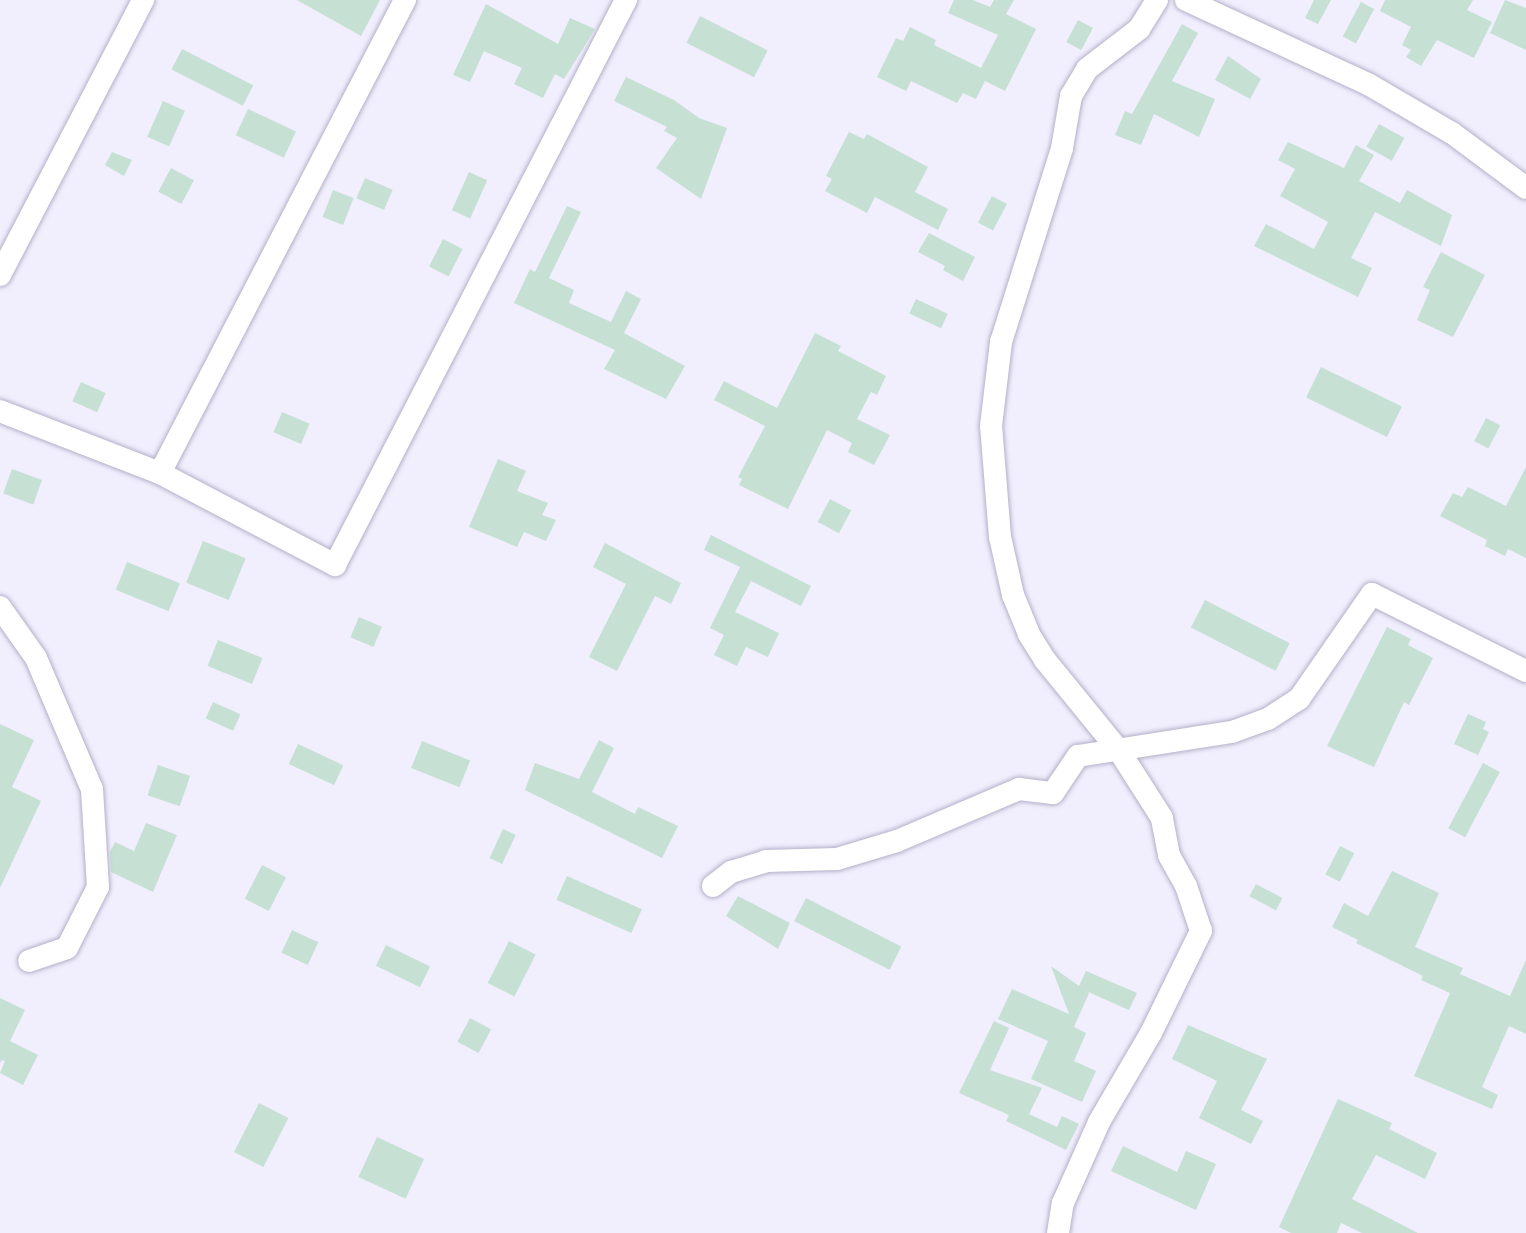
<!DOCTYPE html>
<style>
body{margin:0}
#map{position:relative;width:1526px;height:1233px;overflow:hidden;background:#f1eefd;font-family:"Asap Condensed",sans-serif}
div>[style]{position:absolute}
.building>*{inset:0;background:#c6e1d4;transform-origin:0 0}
.roads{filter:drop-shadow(0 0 2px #b4b0c8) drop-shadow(0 0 2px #b4b0c8)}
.minor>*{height:22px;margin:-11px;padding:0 11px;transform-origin:11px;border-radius:11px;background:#fff}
span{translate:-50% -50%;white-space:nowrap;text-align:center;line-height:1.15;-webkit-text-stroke:7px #fefefe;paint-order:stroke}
</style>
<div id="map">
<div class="building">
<div style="clip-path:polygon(297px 0,380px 0,361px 36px)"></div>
<div style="clip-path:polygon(954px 0,973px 0,990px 7px,994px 0,1014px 0,1006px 14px,1036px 29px,1005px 91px,985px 81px,976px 99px,963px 93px,957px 103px,911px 81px,906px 91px,877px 77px,896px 38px,903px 41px,910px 27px,936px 40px,934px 45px,981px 68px,998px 35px,948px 13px)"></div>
<div style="clip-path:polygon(1314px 0,1331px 0,1318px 24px,1305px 18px)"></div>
<div style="clip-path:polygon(1385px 0,1473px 0,1467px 10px,1492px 22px,1474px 58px,1437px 40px,1421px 66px,1406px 57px,1411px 50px,1402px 45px,1411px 27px,1380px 11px)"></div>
<div style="clip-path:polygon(1505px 0,1526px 8px,1526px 50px,1490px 33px)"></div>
<div style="left:1361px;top:2px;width:15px;height:39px;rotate:28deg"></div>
<div style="clip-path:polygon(486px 4px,558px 44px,570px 18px,595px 29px,564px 79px,555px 74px,543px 98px,514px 84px,522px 68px,484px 51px,470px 82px,453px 75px)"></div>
<div style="left:700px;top:16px;width:76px;height:30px;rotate:27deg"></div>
<div style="left:1078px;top:20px;width:17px;height:25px;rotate:28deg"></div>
<div style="clip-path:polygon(1182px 24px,1198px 33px,1172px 81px,1215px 99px,1199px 137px,1154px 114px,1141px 145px,1115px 135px,1125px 111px,1132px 114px)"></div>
<div style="left:182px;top:49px;width:80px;height:23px;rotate:27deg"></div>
<div style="clip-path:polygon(1228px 56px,1261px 79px,1250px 99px,1215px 80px)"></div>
<div style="clip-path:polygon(626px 77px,674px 100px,699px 118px,727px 128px,701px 199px,656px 168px,677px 138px,664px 131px,667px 127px,614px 101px)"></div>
<div style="left:163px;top:101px;width:24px;height:39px;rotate:24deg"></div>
<div style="left:248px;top:109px;width:53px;height:29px;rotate:25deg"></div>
<div style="left:1379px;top:124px;width:29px;height:26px;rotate:29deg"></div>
<div style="clip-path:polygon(849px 132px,864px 139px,867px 134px,928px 167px,915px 192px,948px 209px,938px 230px,875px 197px,867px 213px,825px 191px,832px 179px,826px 176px)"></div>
<div style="clip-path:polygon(1288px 142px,1344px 168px,1356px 145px,1374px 155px,1359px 181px,1400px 203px,1407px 190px,1452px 215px,1441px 246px,1375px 212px,1351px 258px,1372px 268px,1358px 297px,1254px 246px,1266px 224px,1314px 249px,1328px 222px,1280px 196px,1295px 169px,1278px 160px)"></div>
<div style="clip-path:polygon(112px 152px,132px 160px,124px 176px,105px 165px)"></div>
<div style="left:171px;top:168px;width:26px;height:27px;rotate:28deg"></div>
<div style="left:469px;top:172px;width:20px;height:42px;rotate:24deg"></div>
<div style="left:365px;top:178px;width:30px;height:22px;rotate:23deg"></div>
<div style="left:333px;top:190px;width:22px;height:29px;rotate:21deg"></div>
<div style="left:992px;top:196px;width:17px;height:30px;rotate:28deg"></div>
<div style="clip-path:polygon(567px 206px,581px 212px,549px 278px,574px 290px,569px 303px,611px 322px,626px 291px,641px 299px,624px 333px,685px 366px,666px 399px,604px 369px,615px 350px,514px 303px,530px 269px,535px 272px)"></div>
<div style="clip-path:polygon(929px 233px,975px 257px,963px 281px,943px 270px,945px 266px,918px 252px)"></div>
<div style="left:443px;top:239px;width:22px;height:31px;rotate:27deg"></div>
<div style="clip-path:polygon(1441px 252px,1485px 275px,1453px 337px,1417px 320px,1430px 290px,1423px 287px)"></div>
<div style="left:916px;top:299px;width:35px;height:16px;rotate:25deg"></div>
<div style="clip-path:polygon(815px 333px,841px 346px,838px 351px,886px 376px,877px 395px,871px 392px,857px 419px,890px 435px,874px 465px,848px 452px,852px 443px,827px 430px,788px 509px,739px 485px,742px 479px,738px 477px,765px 426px,714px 400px,724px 381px,777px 408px)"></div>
<div style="left:1321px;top:367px;width:90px;height:34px;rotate:26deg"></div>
<div style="left:81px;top:382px;width:27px;height:21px;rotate:24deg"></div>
<div style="left:282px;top:412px;width:30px;height:22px;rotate:23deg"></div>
<div style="left:1486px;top:418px;width:16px;height:26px;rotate:27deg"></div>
<div style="clip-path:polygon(498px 459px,526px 471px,517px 491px,548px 503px,542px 515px,556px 520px,546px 541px,524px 532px,517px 547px,469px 527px)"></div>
<div style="clip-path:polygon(1526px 467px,1526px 558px,1508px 549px,1505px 556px,1485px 546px,1487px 540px,1440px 516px,1453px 493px,1462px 497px,1468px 487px,1506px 506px)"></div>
<div style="left:12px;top:469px;width:32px;height:26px;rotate:20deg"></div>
<div style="left:830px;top:499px;width:24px;height:26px;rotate:28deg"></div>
<div style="clip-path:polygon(711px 535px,811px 586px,801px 606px,751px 581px,735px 612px,779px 633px,768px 657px,746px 647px,737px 666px,714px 655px,724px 635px,710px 628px,740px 567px,704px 550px)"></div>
<div style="left:203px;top:541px;width:46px;height:45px;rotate:22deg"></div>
<div style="clip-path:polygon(605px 543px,681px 583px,671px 604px,655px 596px,617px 671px,589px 657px,626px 584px,593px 567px)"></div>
<div style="left:127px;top:562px;width:57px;height:30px;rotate:22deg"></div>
<div style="left:1205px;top:600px;width:95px;height:31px;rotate:27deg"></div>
<div style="left:359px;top:617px;width:25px;height:22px;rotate:23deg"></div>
<div style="clip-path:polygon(1387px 627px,1411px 639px,1408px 645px,1433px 658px,1409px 705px,1404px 702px,1374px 767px,1327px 746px)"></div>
<div style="left:218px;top:640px;width:48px;height:28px;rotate:22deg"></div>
<div style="left:213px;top:702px;width:30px;height:18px;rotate:24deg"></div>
<div style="clip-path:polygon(1468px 714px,1486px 722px,1483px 729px,1489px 732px,1478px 755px,1454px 744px)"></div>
<div style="clip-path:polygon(0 724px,34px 740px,12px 787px,41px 801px,0 888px)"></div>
<div style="clip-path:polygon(599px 740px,614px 748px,592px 792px,635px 814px,638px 807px,678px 826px,662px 858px,525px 790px,535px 763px,579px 779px)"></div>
<div style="left:422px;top:741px;width:52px;height:29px;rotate:22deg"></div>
<div style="left:298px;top:744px;width:50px;height:22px;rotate:25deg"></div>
<div style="left:1483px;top:763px;width:19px;height:74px;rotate:28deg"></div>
<div style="left:158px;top:765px;width:34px;height:32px;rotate:19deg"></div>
<div style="clip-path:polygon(146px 823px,177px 835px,153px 892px,111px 872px,110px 852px,115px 842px,134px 851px)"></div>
<div style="left:503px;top:829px;width:14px;height:32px;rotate:25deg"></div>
<div style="left:1340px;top:846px;width:16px;height:32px;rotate:27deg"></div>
<div style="left:262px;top:865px;width:27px;height:38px;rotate:27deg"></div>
<div style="clip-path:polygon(1392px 871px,1439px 893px,1415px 947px,1463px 968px,1460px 974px,1510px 996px,1526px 960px,1526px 1034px,1509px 1026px,1482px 1087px,1498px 1095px,1492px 1109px,1414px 1076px,1450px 993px,1421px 980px,1423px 976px,1356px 943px,1358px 940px,1332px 927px,1344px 903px,1368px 916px)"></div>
<div style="left:567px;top:876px;width:82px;height:26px;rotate:24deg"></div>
<div style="left:1256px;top:884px;width:30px;height:14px;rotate:28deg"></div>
<div style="clip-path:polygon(738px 896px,790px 923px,778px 949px,726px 916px)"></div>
<div style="left:806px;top:898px;width:107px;height:26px;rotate:27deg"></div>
<div style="left:292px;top:930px;width:29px;height:25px;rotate:25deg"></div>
<div style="left:509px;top:941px;width:30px;height:47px;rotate:27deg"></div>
<div style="left:386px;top:945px;width:49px;height:23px;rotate:26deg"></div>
<div style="clip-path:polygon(1051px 966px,1079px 986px,1086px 971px,1137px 993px,1129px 1010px,1086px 991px,1089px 993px,1074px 1027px,1086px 1033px,1074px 1061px,1096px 1071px,1082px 1102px,1031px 1079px,1048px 1041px,998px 1019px,1012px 989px,1069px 1014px)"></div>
<div style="clip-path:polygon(0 998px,25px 1010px,10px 1041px,38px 1055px,23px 1085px,0 1073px,5px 1061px,2px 1060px,0 1063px)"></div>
<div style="left:470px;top:1018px;width:24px;height:27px;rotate:28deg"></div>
<div style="clip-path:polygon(994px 1021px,1009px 1028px,990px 1070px,1042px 1088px,1029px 1114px,1057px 1127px,1062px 1116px,1079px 1124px,1066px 1150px,1006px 1121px,1009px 1115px,959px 1093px)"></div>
<div style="clip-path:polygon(1188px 1025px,1267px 1059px,1241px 1110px,1263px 1121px,1251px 1144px,1199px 1118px,1217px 1081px,1172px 1059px)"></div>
<div style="clip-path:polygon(1338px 1099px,1392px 1123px,1389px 1129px,1437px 1153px,1425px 1179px,1376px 1155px,1352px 1199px,1418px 1233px,1362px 1233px,1341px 1223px,1337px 1233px,1291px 1233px,1279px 1227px)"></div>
<div style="left:259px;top:1103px;width:33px;height:55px;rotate:27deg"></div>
<div style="left:377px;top:1137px;width:52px;height:44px;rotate:25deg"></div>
<div style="clip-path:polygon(1123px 1146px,1177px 1172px,1186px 1151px,1216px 1164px,1196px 1210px,1111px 1171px)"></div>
</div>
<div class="roads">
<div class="minor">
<div style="left:1186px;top:0;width:200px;rotate:24.8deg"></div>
<div style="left:1368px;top:84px;width:97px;rotate:30.3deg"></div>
<div style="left:1452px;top:133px;width:92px;rotate:36.6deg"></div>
<div style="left:0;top:275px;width:310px;rotate:-62.5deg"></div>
<div style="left:0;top:411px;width:172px;rotate:21.2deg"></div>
<div style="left:160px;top:473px;width:198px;rotate:27.7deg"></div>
<div style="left:335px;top:565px;width:636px;rotate:-62.75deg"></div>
<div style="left:160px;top:473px;width:533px;rotate:-62.62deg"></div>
<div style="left:0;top:607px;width:62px;rotate:54.8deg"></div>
<div style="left:36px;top:658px;width:142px;rotate:66.9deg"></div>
<div style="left:92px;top:789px;width:98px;rotate:86.5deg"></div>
<div style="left:98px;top:887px;width:68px;rotate:116.9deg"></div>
<div style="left:67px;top:948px;width:40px;rotate:161.1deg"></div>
<div style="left:713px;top:886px;width:23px;rotate:-38deg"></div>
<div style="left:731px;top:872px;width:37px;rotate:-17deg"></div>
<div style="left:766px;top:861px;width:71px;rotate:-1.6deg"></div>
<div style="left:837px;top:859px;width:63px;rotate:-16.7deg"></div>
<div style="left:897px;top:841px;width:133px;rotate:-23.1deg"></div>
<div style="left:1019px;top:789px;width:34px;rotate:7deg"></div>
<div style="left:1053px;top:793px;width:45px;rotate:-56deg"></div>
<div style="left:1078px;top:756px;width:156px;rotate:-8.9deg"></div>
<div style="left:1232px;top:732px;width:38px;rotate:-20deg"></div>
<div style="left:1268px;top:719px;width:37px;rotate:-33deg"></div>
<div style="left:1299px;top:699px;width:128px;rotate:-55.2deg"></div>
<div style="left:1372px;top:594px;width:172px;rotate:26.6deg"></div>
<div style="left:1058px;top:1233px;width:30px;rotate:-81deg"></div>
<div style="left:1063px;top:1203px;width:89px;rotate:-66deg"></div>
<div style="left:1099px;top:1122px;width:103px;rotate:-59.7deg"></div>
<div style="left:1151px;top:1033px;width:114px;rotate:-63.9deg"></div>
<div style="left:1201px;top:931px;width:47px;rotate:-108.4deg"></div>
<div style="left:1186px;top:886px;width:35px;rotate:-119deg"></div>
<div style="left:1169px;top:855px;width:38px;rotate:-101deg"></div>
<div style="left:1162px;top:818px;width:78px;rotate:-122.5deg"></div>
<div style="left:1120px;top:752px;width:119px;rotate:-129.2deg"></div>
<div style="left:1045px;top:660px;width:31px;rotate:-122deg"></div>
<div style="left:1029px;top:634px;width:42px;rotate:-112.3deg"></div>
<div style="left:1013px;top:595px;width:59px;rotate:-102.6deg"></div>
<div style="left:1000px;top:537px;width:111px;rotate:-94.6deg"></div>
<div style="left:991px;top:426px;width:85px;rotate:-83.2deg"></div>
<div style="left:1001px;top:342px;width:203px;rotate:-72.5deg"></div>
<div style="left:1062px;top:148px;width:53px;rotate:-80.2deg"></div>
<div style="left:1071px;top:96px;width:31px;rotate:-59deg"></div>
<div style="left:1087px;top:69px;width:66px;rotate:-37.6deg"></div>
<div style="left:1139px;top:29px;width:34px;rotate:-58deg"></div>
</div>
</div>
</div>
